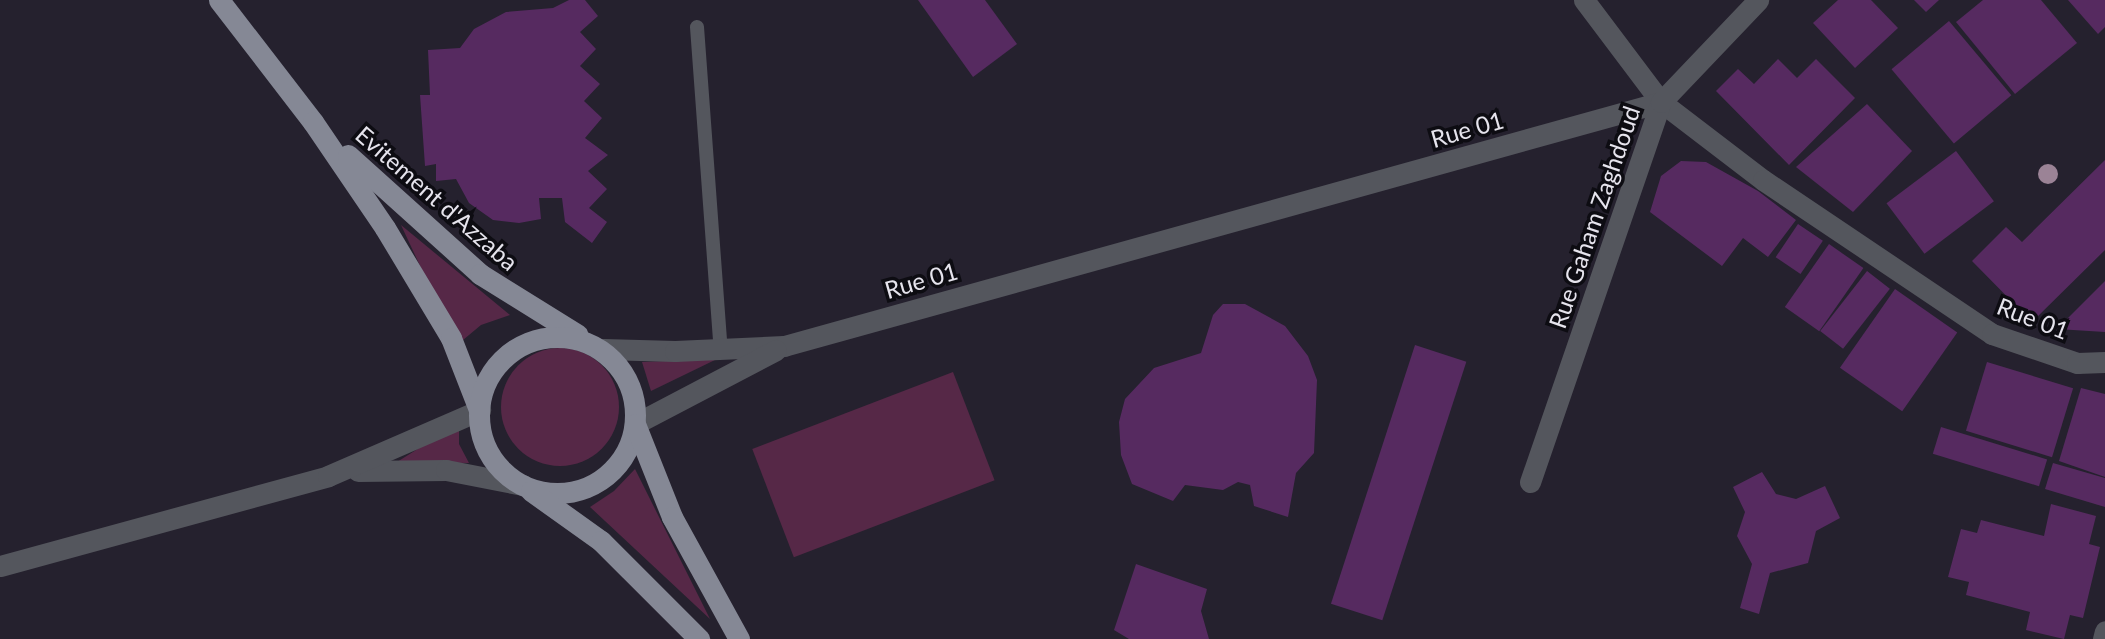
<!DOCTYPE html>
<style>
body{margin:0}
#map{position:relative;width:2105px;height:639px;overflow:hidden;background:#25212e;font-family:Lato,sans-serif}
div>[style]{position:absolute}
.green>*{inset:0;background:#562847;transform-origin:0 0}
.round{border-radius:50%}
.building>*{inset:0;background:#562a60;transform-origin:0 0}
.lane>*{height:14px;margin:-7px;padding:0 7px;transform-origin:7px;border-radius:7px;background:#54565d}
.street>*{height:21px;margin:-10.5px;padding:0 10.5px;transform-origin:10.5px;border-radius:10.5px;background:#54565d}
.primary>*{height:21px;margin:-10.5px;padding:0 10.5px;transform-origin:10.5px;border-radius:10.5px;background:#858895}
.primary>.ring{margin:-10.5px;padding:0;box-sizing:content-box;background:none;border:21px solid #858895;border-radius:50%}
.trees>*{width:20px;height:20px;margin:-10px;border-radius:50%;background:#9b8396}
span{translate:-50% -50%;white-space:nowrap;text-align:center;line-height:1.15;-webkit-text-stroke:7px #0d0c12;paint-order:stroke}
.street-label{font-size:24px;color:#e6e4ed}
</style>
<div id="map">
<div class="green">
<div style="clip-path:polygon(401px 225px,510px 315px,481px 325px,457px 345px)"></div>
<div class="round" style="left:501px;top:348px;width:118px;height:118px"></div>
<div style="clip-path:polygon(717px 359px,651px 391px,642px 362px)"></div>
<div style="left:953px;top:372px;width:116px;height:215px;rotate:69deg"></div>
<div style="clip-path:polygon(459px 423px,459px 444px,469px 463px,397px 462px)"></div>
<div style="clip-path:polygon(635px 469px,710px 619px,590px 507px,614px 491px)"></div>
</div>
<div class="building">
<div style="clip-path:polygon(569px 0,585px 0,598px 16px,580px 32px,596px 49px,580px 66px,600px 84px,584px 101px,602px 118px,585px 138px,608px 155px,588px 171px,607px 189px,589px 208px,607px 222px,592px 243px,565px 222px,562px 198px,539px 198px,541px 219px,519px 223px,493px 220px,469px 203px,456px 179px,436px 181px,436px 164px,425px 166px,420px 95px,430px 95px,428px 50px,460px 48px,474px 29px,506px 12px,553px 8px)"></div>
<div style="clip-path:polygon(918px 0,985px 0,1017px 44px,973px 77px)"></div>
<div style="clip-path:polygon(1838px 0,1871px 0,1898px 28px,1855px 68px,1813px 23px)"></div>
<div style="clip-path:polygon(1914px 0,1939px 0,1926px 12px)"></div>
<div style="clip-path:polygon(1983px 0,2041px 0,2077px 43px,2015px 94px,1956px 22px)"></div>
<div style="clip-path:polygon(2068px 0,2105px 0,2105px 27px,2098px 34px)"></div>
<div style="left:1949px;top:21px;width:97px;height:75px;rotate:50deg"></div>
<div style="clip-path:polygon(1778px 59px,1797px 78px,1816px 59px,1855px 98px,1789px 165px,1716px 91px,1738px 69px,1754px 84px)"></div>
<div style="clip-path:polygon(1867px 104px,1912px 151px,1853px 212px,1796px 167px)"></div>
<div style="left:1956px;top:151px;width:63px;height:87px;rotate:53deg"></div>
<div style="clip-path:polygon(2105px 160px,2105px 250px,2032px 322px,1972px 261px,2006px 227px,2022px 242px)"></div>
<div style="clip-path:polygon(1681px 161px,1706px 162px,1758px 191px,1796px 220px,1768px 257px,1743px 238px,1722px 266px,1650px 212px,1661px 176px)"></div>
<div style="left:1798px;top:224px;width:30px;height:40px;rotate:34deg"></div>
<div style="left:1829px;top:244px;width:42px;height:77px;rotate:35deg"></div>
<div style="left:1867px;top:271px;width:29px;height:76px;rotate:38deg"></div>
<div style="clip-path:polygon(2105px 281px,2105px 332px,2057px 329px)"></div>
<div style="left:1895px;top:289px;width:76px;height:96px;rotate:35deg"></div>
<div style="clip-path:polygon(1223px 304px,1245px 304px,1285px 326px,1308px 356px,1317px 380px,1314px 453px,1296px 473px,1288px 517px,1254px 506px,1250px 485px,1238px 482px,1223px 490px,1185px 485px,1173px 501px,1132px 484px,1121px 455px,1119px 422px,1125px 399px,1154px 368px,1201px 353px,1213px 315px)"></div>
<div style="left:1415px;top:345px;width:54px;height:272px;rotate:18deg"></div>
<div style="left:1987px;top:362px;width:90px;height:72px;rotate:17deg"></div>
<div style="clip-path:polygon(2081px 388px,2105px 394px,2105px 477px,2059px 461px)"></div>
<div style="left:1941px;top:427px;width:111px;height:28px;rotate:17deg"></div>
<div style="clip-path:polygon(2053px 463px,2105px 478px,2105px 507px,2045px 489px)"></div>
<div style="clip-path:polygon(1762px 472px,1776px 494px,1796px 499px,1825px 486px,1840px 518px,1816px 531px,1808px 563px,1770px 573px,1759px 614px,1740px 608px,1752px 564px,1737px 536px,1745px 512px,1733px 487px)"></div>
<div style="clip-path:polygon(2051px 504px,2096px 516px,2089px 544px,2100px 547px,2083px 618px,2070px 615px,2064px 639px,2026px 630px,2030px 612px,1966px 595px,1969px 582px,1948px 577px,1961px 529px,1977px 533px,1981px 520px,2044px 536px)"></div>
<div style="clip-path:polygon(1136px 564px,1207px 589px,1201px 611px,1209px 639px,1129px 639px,1114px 630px)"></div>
</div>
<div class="lane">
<div style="left:697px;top:27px;width:324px;rotate:85.8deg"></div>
</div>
<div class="street">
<div style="left:1584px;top:0;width:128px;rotate:53deg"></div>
<div style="left:1661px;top:102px;width:128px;rotate:37.4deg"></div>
<div style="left:1763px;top:180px;width:276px;rotate:33.9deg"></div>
<div style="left:1992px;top:334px;width:90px;rotate:18.8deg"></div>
<div style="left:2077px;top:363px;width:28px;rotate:-2deg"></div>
<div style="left:603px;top:349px;width:72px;rotate:1.6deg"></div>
<div style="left:675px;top:351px;width:109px;rotate:-2.6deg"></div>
<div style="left:784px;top:346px;width:910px;rotate:-15.55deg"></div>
<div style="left:635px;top:424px;width:159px;rotate:-27.7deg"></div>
<div style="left:358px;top:471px;width:88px;rotate:-0.7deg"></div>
<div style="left:446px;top:470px;width:78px;rotate:11deg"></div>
<div style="left:1530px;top:482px;width:402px;rotate:-71deg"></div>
<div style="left:1661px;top:102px;width:141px;rotate:-46.4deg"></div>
<div style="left:0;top:566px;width:340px;rotate:-15.3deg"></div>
<div style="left:328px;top:476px;width:166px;rotate:-23.5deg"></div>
<div style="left:2103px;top:639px;width:8px;rotate:-76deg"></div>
</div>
<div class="primary">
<div style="left:219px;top:0;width:154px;rotate:52.4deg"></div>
<div style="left:313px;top:122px;width:128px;rotate:55.8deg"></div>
<div style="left:385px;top:228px;width:128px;rotate:59deg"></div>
<div style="left:451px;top:338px;width:77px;rotate:68.7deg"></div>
<div style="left:348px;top:155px;width:178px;rotate:42deg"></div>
<div style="left:480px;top:274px;width:115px;rotate:31.9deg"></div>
<div class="ring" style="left:479px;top:337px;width:135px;height:135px"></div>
<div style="left:635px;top:424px;width:100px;rotate:68.3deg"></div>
<div style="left:672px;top:517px;width:139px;rotate:61.2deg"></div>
<div style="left:531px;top:491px;width:86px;rotate:35.5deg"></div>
<div style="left:601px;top:541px;width:139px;rotate:45deg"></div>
</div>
<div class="trees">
<div style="left:2048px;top:174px"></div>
</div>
<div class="street-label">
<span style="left:1467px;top:129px;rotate:-16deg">Rue 01</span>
<span style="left:437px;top:198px;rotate:41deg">Evitement d'Azzaba</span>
<span style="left:1594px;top:217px;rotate:-71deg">Rue Gaham Zaghdoud</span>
<span style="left:921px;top:280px;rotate:-16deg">Rue 01</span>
<span style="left:2033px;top:318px;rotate:21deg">Rue 01</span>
</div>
</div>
